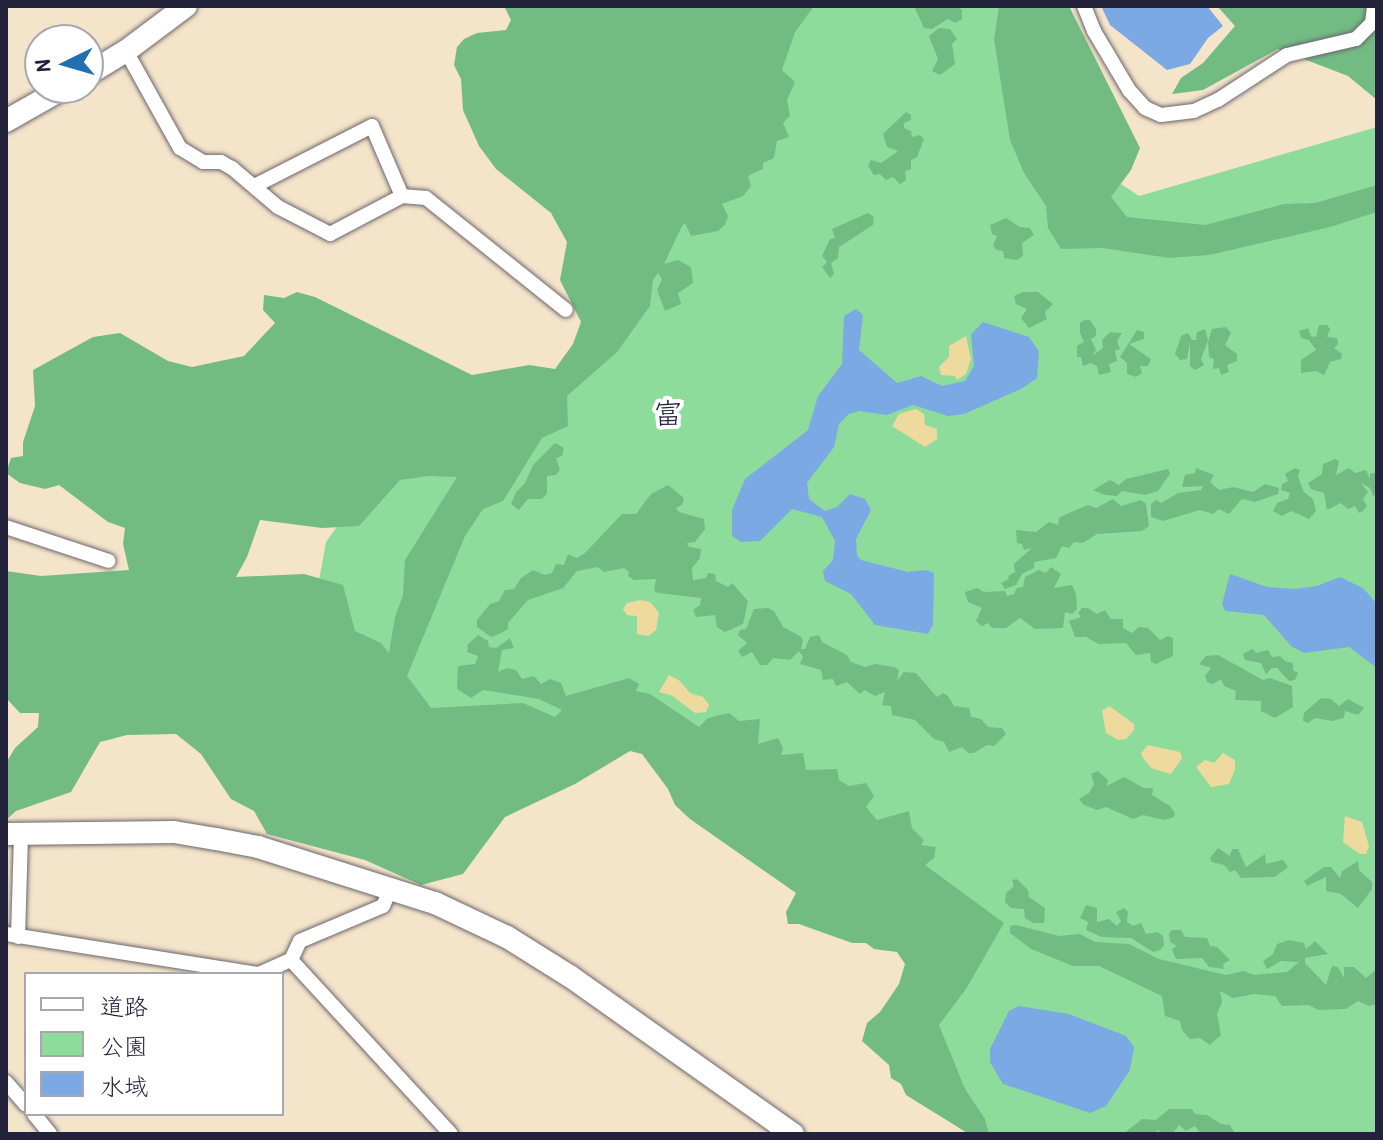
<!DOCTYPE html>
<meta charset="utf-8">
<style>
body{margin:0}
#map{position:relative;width:1383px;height:1140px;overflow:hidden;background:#f4e4ca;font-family:"Patrick Hand","Klee One",sans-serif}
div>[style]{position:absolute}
.green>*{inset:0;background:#8edc9b}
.forest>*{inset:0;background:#72bc83}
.sand>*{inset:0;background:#eeda9e}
.water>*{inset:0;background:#7aa9e4}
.roads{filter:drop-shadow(0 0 2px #6c666d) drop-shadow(0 0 2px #6c666d)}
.street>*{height:14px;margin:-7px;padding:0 7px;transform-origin:7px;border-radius:7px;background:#fff}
.secondary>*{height:22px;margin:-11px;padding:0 11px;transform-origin:11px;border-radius:11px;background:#fff}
span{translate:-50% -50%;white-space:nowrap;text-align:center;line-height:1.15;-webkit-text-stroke:8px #fff;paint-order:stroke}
.quarter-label{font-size:30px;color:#22223b}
.frame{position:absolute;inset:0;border:8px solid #22223b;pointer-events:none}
.legend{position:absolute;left:24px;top:972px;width:260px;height:144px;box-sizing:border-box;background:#fff;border:2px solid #a7a7b1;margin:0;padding:10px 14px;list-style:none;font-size:24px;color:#22223b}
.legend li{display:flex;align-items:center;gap:16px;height:40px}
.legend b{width:40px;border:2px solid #a7a7b1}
.north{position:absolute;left:24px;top:24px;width:80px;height:80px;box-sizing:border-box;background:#fff;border:2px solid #a7a7b1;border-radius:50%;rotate:265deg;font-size:22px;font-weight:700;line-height:32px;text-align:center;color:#22223b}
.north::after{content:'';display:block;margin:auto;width:28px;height:36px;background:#1f6fb2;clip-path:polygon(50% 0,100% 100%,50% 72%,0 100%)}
</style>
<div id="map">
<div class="green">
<div style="clip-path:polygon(801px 6px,1046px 6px,1056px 141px,1139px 196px,1377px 127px,1377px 1134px,982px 1134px,889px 1043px,941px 937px,635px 717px,436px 832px,304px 664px,326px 542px,426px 402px,532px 417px)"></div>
</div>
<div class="forest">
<div style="clip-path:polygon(evenodd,504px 6px,814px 6px,795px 32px,782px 70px,795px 82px,787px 100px,790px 116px,783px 123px,789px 137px,777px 141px,774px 158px,763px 163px,763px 169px,748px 176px,751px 186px,743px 196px,722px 204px,728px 216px,725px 225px,718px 231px,691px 236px,685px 223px,682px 226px,664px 264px,678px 260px,691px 267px,693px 283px,678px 293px,681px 304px,665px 311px,657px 290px,662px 279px,658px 273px,653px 280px,650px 306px,617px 352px,567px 396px,568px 426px,542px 438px,503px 501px,483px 509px,465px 536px,407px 676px,431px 708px,523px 703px,555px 717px,562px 710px,539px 699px,483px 690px,471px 698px,457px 689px,458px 666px,475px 664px,478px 656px,467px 652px,468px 644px,478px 635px,488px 641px,489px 647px,496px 648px,510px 638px,514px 648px,502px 650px,498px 672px,507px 668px,516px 670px,522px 679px,534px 676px,541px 684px,550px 679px,561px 683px,566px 696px,629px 678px,639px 684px,636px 691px,650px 694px,699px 727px,708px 718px,729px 713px,739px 721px,760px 719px,758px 744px,778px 738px,783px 748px,781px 755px,803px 753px,806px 770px,837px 769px,839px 780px,849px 786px,866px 783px,874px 796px,866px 807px,877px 820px,909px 811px,912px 828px,924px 840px,921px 845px,936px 847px,934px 858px,925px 865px,1004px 923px,966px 989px,939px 1025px,965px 1089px,985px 1119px,989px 1134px,969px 1134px,906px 1095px,901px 1084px,891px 1078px,889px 1065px,862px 1041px,867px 1023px,880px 1012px,899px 984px,905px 964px,897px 952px,874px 949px,866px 943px,852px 943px,799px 924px,788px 924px,786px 912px,796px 893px,690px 819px,675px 805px,668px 789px,642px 754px,630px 751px,575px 784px,505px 817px,463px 874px,421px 885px,365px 860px,267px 834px,254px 811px,231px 799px,201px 754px,176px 734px,127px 735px,100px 742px,71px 792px,16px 811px,6px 820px,6px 763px,15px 748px,38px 727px,39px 713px,20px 713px,6px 698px,6px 571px,41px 576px,129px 570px,123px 544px,125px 528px,108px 522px,59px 485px,45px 489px,20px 483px,6px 473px,11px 458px,23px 456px,23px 442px,35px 406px,33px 370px,93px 337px,120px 333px,168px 361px,192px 367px,244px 356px,275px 323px,263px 310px,264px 295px,284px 298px,297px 292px,315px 297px,472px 375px,529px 365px,555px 369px,573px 344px,581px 322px,560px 280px,567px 242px,551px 213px,496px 169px,479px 146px,463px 110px,461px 79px,454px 65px,457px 47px,464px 39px,477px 33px,506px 30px,511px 20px,504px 6px,429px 476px,457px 477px,405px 560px,403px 595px,395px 617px,389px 653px,381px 643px,355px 631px,343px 585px,304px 574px,236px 577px,247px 557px,260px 520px,322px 528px,359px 526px,400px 480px,429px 476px)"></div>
<div style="clip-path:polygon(914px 6px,957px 7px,962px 10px,962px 19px,955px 23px,948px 19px,932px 29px,924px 28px)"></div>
<div style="clip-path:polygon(999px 6px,1069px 6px,1140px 148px,1131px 170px,1111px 197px,1127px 217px,1205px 225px,1284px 204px,1315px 203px,1377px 185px,1377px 212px,1330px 227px,1209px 255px,1169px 258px,1103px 248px,1061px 249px,1048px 228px,1046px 206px,1024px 173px,1010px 140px,994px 39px)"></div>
<div style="clip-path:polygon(1217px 6px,1377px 6px,1377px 100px,1348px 76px,1278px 49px,1203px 90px,1172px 94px,1181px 78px,1203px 63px,1235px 26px)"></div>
<div style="clip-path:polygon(939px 28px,950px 29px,957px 39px,952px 44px,955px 64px,940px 75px,932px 71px,938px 59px,929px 36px)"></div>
<div style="clip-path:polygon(906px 112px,911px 115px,911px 120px,904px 123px,904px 128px,911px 131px,912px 137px,920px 135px,924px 139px,917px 157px,911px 160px,911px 169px,905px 171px,906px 180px,900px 184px,893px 177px,886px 180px,880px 174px,874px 175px,868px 166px,871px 160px,881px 163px,898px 151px,887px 147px,883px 134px)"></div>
<div style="clip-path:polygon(868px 213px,874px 217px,873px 225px,839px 247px,838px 258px,831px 263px,834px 274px,830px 278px,822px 267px,827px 262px,822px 256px,830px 239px,835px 238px,832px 229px)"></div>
<div style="clip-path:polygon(1006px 218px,1020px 227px,1030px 228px,1034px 235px,1022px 243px,1023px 256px,1017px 260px,1004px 258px,1003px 251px,996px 250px,993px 245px,997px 236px,992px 234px,990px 225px)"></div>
<div style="clip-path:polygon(1023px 292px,1038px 292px,1053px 304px,1045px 312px,1047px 319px,1029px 328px,1021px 318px,1027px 309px,1016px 304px,1014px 296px)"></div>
<div style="clip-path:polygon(1084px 320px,1090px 320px,1096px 329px,1096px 336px,1091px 339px,1096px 350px,1092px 356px,1103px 348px,1102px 340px,1110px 332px,1122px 333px,1117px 341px,1120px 349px,1115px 351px,1117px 361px,1109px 364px,1111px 372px,1099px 375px,1097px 366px,1090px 363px,1083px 366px,1081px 357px,1077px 357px,1077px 346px,1084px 342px,1080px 333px,1080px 323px)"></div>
<div style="clip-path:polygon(1319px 325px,1327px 325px,1330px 329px,1327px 337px,1337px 338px,1338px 344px,1334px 348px,1342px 354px,1341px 359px,1330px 362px,1324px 375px,1316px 371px,1301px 373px,1301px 360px,1316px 350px,1309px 340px,1301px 338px,1299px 331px,1308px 328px,1311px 336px,1316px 337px)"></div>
<div style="clip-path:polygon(1226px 327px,1231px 333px,1225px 345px,1237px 354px,1237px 361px,1227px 365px,1229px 372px,1221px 375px,1219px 368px,1213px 369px,1214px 359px,1209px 357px,1208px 342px,1212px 329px)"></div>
<div style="clip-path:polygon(1205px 329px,1208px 341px,1201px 359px,1204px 365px,1195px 370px,1190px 366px,1190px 342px,1187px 359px,1180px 360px,1175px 354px,1181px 336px,1188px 333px,1192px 340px,1196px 340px,1197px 332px)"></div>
<div style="clip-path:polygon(1137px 330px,1144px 332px,1144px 339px,1129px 344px,1151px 359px,1148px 366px,1140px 366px,1142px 373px,1136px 377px,1127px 374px,1127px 363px,1120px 357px)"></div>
<div style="clip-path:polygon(555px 443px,564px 448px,562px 456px,556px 458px,560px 470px,556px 475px,547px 476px,547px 493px,542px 499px,528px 499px,519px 510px,511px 504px,516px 492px,525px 483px,533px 465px)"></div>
<div style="clip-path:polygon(1335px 459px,1339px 461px,1336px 475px,1349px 468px,1355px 473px,1366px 470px,1370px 479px,1370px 474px,1377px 472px,1377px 494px,1373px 496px,1370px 488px,1361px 483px,1368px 492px,1363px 499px,1367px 506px,1363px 511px,1359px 513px,1355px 506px,1348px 509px,1341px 503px,1327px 510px,1324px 493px,1311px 489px,1308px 483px,1322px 474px,1323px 464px)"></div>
<div style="clip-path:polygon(1196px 468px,1214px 475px,1210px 482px,1219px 490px,1233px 487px,1253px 492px,1265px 484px,1279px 488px,1278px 494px,1255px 502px,1242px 499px,1229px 514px,1219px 509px,1213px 514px,1200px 510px,1163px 521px,1151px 517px,1151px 504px,1156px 500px,1161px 503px,1178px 493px,1201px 490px,1203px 486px,1182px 487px,1185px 475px,1195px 473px)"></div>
<div style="clip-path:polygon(1295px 468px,1300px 470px,1298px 477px,1304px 492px,1313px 499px,1316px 511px,1309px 519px,1291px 511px,1282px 516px,1273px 511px,1277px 503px,1288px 499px,1290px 493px,1281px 490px,1282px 484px,1288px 481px,1285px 474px)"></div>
<div style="clip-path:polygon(1168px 469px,1170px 474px,1158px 491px,1145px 495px,1122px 491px,1117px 496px,1105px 495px,1093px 490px,1110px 480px,1119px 485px,1126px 479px)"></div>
<div style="clip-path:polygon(668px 485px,684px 498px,682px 505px,676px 508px,679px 512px,704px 519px,705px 529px,695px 542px,687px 543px,689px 547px,701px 549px,700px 558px,692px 568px,693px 580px,706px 578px,708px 573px,715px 574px,716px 581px,728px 587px,732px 583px,748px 601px,743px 624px,725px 632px,717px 627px,715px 615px,696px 617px,693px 610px,700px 605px,701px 598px,659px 593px,654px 591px,656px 579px,634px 580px,628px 576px,629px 572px,624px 568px,604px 572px,598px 567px,577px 571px,563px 588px,528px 600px,508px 623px,508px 629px,501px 633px,491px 637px,477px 627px,477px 620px,490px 604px,499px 601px,505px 590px,514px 589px,521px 578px,533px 570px,545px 575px,552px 573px,556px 564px,564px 565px,568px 554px,577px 558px,584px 554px,622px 514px,636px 514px,651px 494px)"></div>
<div style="clip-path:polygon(1113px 499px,1121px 506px,1141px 500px,1146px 504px,1149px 526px,1142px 531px,1097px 534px,1083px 543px,1074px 542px,1069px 548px,1062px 546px,1056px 558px,1034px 562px,1034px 568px,1022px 574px,1016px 585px,1005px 589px,1001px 583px,1009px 579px,1008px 576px,1015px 572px,1014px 564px,1032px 548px,1024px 550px,1022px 544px,1017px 543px,1016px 530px,1036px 532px,1049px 522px,1058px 525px,1059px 518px,1064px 515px,1088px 505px,1096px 508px)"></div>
<div style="clip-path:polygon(1051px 567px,1061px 574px,1054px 588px,1072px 585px,1076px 594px,1077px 609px,1072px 614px,1065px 612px,1063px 628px,1035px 629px,1020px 618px,1006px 628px,992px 628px,988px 623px,982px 626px,976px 621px,982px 608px,968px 602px,965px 592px,977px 588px,984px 592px,1005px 591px,1007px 596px,1014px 594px,1017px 588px,1023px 587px,1025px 577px,1039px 570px,1046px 573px)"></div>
<div style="clip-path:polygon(768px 608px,774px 611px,783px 627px,800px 636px,803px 640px,801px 649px,805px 649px,810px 637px,819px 635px,822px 642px,847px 655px,851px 662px,865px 667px,875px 664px,894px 667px,899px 670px,897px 681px,904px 672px,916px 673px,937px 697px,943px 693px,948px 696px,954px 706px,969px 708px,971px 717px,981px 719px,988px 727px,1002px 728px,1006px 734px,994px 746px,987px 745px,974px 753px,968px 753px,962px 747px,949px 752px,944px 742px,934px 739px,915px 720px,892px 715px,891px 706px,882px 705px,885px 692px,875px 696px,865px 690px,860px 694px,847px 682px,836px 686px,833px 679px,823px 680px,821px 670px,800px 664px,803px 657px,799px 651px,790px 660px,773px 658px,767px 665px,760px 665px,752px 652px,742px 657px,738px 651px,747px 643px,738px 635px,740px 630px,746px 629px,754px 609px)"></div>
<div style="clip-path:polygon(1082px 608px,1088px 608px,1097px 614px,1105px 610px,1111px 619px,1123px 619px,1123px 628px,1132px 633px,1139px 627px,1148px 628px,1160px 640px,1168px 636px,1173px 638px,1173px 656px,1156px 664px,1151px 662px,1150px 653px,1136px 655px,1126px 643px,1099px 644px,1086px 637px,1075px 637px,1069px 621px,1081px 617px,1078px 613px)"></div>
<div style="clip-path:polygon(1252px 649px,1257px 653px,1268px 650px,1272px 657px,1280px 656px,1285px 661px,1293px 663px,1293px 670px,1298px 673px,1295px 680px,1289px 681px,1277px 668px,1272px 668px,1266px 674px,1261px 663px,1245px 660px,1243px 654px)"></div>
<div style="clip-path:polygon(1218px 655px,1263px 680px,1270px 678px,1292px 686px,1293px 707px,1275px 718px,1261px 711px,1261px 701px,1235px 700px,1236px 691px,1224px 686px,1221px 679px,1213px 684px,1207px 682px,1205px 676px,1211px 668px,1199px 664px,1206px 656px)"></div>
<div style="clip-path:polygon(1321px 698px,1331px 699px,1339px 706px,1348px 699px,1364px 708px,1358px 715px,1345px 711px,1344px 718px,1332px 721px,1315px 718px,1308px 723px,1303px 721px,1304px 713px)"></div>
<div style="clip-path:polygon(1098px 771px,1108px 780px,1107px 786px,1124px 777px,1144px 788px,1153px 788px,1152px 795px,1170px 806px,1175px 813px,1174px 817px,1164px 820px,1143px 815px,1133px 819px,1106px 807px,1097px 810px,1084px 805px,1079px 799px,1089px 793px,1094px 784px,1091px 774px)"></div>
<div style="clip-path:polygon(1218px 848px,1230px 856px,1232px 849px,1238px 849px,1246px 867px,1265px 854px,1266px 864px,1283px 860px,1288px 867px,1275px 877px,1241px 878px,1235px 870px,1230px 872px,1224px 865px,1212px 862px,1210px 858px)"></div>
<div style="clip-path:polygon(1358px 861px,1359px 870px,1372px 882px,1372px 889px,1358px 908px,1341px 894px,1326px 891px,1326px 877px,1307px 886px,1304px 881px,1324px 867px,1331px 867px,1340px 878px,1342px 871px)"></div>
<div style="clip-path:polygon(1017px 879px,1028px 890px,1029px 897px,1045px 908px,1044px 923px,1033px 923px,1025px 918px,1024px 909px,1011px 908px,1005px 902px,1006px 893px,1014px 886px,1012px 880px)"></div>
<div style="clip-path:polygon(1086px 905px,1097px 908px,1097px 922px,1109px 919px,1117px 926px,1121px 921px,1116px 912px,1124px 908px,1128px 912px,1127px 922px,1133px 926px,1141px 923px,1146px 934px,1157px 932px,1163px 936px,1164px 945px,1160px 950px,1153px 952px,1131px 938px,1102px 937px,1086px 930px,1088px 922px,1080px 918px)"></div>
<div style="clip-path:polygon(1016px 925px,1059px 936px,1080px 934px,1095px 942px,1129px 944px,1159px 959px,1226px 975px,1244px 971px,1254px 975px,1287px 972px,1299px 962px,1281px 961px,1267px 969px,1263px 961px,1273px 954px,1277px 944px,1289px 940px,1304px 943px,1306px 949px,1315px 941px,1328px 954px,1305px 958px,1305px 963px,1326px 985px,1332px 966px,1338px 967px,1344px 978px,1344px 967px,1354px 967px,1366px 978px,1377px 969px,1377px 1004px,1369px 1006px,1358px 1001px,1346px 1009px,1318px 1010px,1309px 1005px,1282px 1006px,1275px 996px,1254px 994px,1233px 998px,1220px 991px,1222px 1002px,1217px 1014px,1221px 1035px,1210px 1045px,1200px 1038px,1190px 1039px,1182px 1030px,1180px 1021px,1165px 1016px,1162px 996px,1099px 966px,1073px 966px,1031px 949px,1010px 933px,1010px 926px)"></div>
<div style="clip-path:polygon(1172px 930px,1181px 930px,1185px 937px,1207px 938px,1210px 946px,1217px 947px,1230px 960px,1223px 964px,1224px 969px,1209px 967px,1202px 958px,1176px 959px,1172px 949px,1177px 946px,1170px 942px,1169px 934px)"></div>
<div style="clip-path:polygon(1169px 1109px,1192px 1109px,1195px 1114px,1207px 1115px,1221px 1124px,1230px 1125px,1235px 1134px,1201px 1134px,1195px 1126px,1186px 1131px,1179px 1125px,1174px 1132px,1164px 1134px,1157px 1130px,1155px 1134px,1123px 1134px,1142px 1119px,1156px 1120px)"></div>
</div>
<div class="sand">
<div style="clip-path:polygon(966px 336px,971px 359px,966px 374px,957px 380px,955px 376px,941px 375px,939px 367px,949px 357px,949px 346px)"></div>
<div style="clip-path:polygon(916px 409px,924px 414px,925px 425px,937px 429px,937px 439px,925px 447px,892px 426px,899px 414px)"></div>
<div style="clip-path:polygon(640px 600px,650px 602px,659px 613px,656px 630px,648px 636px,637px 634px,637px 616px,627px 615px,623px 609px,627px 603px)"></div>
<div style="clip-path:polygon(669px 675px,680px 681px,690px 693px,703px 697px,709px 705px,706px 712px,695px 713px,671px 695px,659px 692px)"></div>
<div style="clip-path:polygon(1109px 706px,1134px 724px,1134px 730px,1126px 739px,1118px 740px,1106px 733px,1102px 711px)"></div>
<div style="clip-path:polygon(1148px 745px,1180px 752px,1182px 758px,1171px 774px,1151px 768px,1143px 758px,1141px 753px)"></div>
<div style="clip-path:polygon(1223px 753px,1235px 760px,1235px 769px,1229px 784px,1211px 787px,1196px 767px,1205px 760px,1214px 763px)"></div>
<div style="clip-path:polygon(1345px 816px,1362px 822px,1369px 846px,1366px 854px,1360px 854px,1343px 842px)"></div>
</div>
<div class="water">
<div style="clip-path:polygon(1101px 6px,1207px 6px,1223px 26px,1208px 38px,1190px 64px,1167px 70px,1110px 25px)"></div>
<div style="clip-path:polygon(856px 309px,863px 315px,859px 350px,897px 383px,921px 376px,942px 386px,965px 381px,974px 366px,971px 334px,983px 322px,1029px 337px,1039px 351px,1037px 378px,1021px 389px,964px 414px,948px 416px,913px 405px,887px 415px,859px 411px,849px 414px,839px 424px,834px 447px,807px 483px,809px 499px,825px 511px,837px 507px,850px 494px,865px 499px,871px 510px,856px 539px,857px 555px,861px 560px,908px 572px,926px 570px,934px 573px,933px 625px,928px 634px,875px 625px,851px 594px,825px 581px,823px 571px,833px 560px,835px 541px,822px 517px,792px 509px,760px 541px,741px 542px,732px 536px,732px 510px,745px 479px,808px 430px,818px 396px,842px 364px,844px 316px)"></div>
<div style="clip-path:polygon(1230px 574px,1267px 587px,1295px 589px,1317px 586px,1340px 577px,1363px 588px,1377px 604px,1377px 668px,1349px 647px,1304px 653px,1291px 646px,1264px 615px,1225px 611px,1222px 604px)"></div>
<div style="clip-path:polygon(1019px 1006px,1069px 1014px,1126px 1036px,1134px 1047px,1130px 1070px,1106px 1106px,1090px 1113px,1003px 1084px,990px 1062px,990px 1049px,1009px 1011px)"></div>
</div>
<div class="roads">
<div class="street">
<div style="left:1084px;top:6px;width:27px;rotate:68deg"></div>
<div style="left:1094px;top:31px;width:69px;rotate:59.3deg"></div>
<div style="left:1129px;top:90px;width:24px;rotate:48deg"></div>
<div style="left:1145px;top:108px;width:17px;rotate:24deg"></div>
<div style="left:1161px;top:115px;width:33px;rotate:-7deg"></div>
<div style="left:1194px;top:111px;width:26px;rotate:-25deg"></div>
<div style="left:1218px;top:100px;width:82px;rotate:-33.1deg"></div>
<div style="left:1287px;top:55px;width:71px;rotate:-13.1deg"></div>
<div style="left:1356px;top:39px;width:23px;rotate:-45deg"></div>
<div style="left:1372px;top:23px;width:17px;rotate:-83deg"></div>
<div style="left:126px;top:51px;width:111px;rotate:60.9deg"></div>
<div style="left:180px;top:148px;width:27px;rotate:31deg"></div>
<div style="left:203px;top:162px;width:18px"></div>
<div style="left:221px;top:162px;width:13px;rotate:29deg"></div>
<div style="left:232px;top:168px;width:60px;rotate:40.3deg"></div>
<div style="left:278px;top:207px;width:59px;rotate:27.4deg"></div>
<div style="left:330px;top:234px;width:81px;rotate:-27.8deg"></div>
<div style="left:402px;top:196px;width:76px;rotate:-113.2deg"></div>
<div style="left:372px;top:126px;width:132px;rotate:153deg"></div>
<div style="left:402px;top:196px;width:24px;rotate:5deg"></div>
<div style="left:426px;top:198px;width:179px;rotate:38.7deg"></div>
<div style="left:6px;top:527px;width:108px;rotate:18.3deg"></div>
<div style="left:6px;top:934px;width:256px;rotate:9deg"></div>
<div style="left:259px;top:974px;width:35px;rotate:-24deg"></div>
<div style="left:291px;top:960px;width:21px;rotate:-65deg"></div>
<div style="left:300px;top:941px;width:90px;rotate:-22.9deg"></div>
<div style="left:383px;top:906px;width:17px;rotate:-66deg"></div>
<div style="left:18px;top:937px;width:103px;rotate:-88.3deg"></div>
<div style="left:291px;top:960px;width:236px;rotate:47.4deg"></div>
<div style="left:6px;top:1082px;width:30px;rotate:49deg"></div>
<div style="left:34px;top:1114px;width:26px;rotate:51deg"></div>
</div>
<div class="secondary">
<div style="left:88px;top:74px;width:44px;rotate:-31.2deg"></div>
<div style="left:126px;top:51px;width:75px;rotate:-36.9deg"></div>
<div style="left:6px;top:121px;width:67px;rotate:-29.6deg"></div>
<div style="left:6px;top:834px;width:168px;rotate:-0.7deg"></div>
<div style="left:174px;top:832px;width:43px;rotate:9.5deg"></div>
<div style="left:216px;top:839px;width:43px;rotate:10.8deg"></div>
<div style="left:258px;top:847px;width:186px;rotate:17.6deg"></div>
<div style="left:435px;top:903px;width:80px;rotate:25.3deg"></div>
<div style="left:507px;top:937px;width:75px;rotate:32deg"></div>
<div style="left:571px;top:977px;width:272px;rotate:35.3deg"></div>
</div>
</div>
<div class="quarter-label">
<span style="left:668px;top:413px">富</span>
</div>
<div class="frame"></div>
<ul class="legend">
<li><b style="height:10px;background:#fff"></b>道路</li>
<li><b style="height:22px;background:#8edc9b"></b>公園</li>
<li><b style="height:22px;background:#7aa9e4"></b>水域</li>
</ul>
<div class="north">N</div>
</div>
